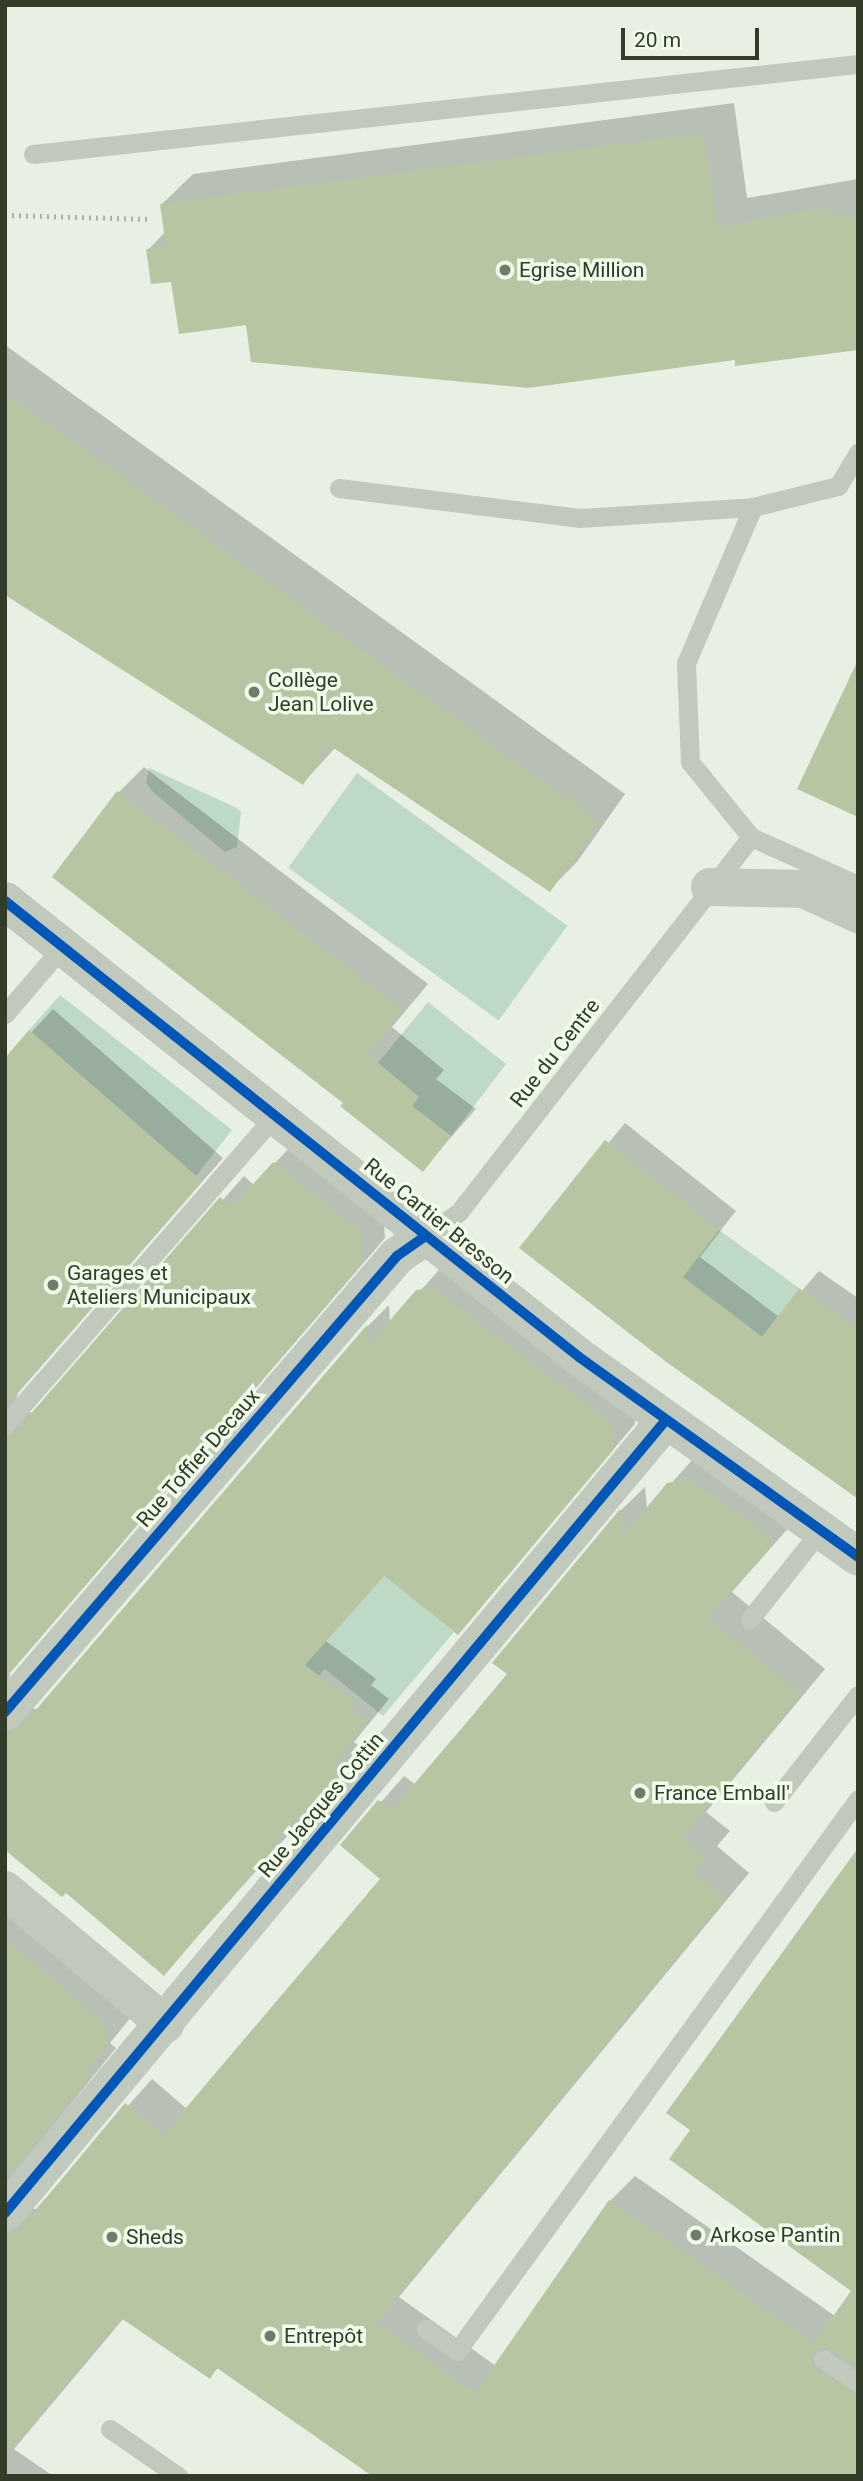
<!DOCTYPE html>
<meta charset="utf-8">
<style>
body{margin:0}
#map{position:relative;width:863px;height:2481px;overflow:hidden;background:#e7f0e3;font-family:Roboto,sans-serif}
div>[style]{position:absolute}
.green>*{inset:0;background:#bed9c6;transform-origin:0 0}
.shadow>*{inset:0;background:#0003}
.building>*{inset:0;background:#b7c5a3}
.lane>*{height:19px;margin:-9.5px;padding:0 9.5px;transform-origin:9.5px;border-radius:9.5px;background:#c1c9bc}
.street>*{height:38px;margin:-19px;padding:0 19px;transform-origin:19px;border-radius:19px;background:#c1c9bc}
.rail>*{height:5px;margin-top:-2.5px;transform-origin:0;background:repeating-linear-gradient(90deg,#abb1a6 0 2px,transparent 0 7px)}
.cycleway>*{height:10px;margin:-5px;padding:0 5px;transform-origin:5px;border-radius:5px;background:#0057b8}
.dots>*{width:19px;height:19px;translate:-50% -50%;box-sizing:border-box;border:4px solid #f1fceb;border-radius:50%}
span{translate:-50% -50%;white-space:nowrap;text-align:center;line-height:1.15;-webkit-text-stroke:7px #f1fceb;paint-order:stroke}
.poi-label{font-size:21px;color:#333b29}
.left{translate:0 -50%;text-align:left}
.street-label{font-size:21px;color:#333b29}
.frame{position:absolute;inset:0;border:7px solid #333b29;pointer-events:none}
.scale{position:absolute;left:621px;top:28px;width:138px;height:32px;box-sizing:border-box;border:4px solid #333b29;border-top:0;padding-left:9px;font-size:21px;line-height:24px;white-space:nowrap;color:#333b29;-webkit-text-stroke:5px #f1fceb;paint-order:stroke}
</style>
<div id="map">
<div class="green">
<div style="clip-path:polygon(149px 768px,235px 807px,241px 812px,237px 847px,225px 852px,153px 792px,146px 783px)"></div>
<div style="left:357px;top:773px;width:260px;height:117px;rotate:36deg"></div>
<div style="clip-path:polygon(60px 995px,232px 1130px,196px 1176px,29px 1030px)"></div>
<div style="clip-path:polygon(428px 1002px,506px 1064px,451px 1136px,412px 1106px,419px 1097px,378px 1063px)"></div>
<div style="clip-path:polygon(719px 1230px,799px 1288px,762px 1337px,719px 1304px,668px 1295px)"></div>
<div style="clip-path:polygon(384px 1576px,454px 1632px,383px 1716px,325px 1669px,302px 1693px,261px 1665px,317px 1651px)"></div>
</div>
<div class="shadow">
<div style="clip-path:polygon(734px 103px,747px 198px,858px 179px,858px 349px,736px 358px,247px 323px,173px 280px,148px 250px,166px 231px,162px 204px,193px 174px)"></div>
<div style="clip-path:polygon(5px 345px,625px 794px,577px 862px,550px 889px,336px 747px,303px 783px,5px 593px)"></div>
<div style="clip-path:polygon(144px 767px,428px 984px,392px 1027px,444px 1070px,436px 1079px,476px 1109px,423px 1169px,345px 1103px,118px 793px)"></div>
<div style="clip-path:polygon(53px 1009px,223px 1158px,18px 1393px,15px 1405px,20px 1413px,35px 1412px,244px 1176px,254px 1185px,297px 1140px,383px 1208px,385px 1238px,10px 1673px,6px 1695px,14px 1707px,39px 1709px,368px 1326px,389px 1305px,390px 1324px,440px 1269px,633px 1399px,635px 1424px,458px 1633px,385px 1575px,326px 1641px,376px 1679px,371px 1685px,389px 1699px,354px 1742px,364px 1750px,164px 1974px,5px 1794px,5px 1061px)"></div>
<div style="clip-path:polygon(625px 1123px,736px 1211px,700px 1257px,779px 1317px,819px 1271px,858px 1298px,858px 1495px,522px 1247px)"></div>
<div style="clip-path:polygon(694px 1458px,799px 1516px,732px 1592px,825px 1669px,706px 1812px,730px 1831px,717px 1846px,749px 1873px,399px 2297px,496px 2366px,610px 2201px,635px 2176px,835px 2316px,853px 2291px,693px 2130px,858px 1851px,858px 2476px,219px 2367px,209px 2377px,124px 2318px,14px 2449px,53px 2476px,5px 2476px,5px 1893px,131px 2017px,110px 2043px,116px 2048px,8px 2182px,15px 2205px,36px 2209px,152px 2079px,187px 2109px,382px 1878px,343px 1845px,404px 1776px,416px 1785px,509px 1674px,495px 1662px,621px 1510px,645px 1487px,647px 1510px)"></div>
</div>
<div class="building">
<div style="clip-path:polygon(704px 133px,717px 227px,816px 209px,829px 209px,836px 216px,858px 214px,858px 350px,735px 366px,735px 360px,528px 388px,251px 362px,246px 325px,179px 334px,171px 282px,151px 284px,146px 249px,166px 247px,160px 204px)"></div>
<div style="clip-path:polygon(5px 392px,599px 822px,550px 892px,329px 745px,303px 785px,5px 595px)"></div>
<div style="clip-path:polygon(858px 660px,858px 817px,797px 789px)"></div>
<div style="clip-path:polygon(117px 791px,403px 1010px,367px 1054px,419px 1097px,412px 1106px,451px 1136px,423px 1172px,340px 1106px,343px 1103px,52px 877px)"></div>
<div style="clip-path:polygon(29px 1030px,202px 1181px,5px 1406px,5px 1058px)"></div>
<div style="clip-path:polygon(605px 1140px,719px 1230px,683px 1277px,762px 1337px,799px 1288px,858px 1330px,858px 1499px,665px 1361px,519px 1248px)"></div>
<div style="clip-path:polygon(273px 1162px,361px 1231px,363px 1262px,5px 1678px,5px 1437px,14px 1433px,220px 1197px,232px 1208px)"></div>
<div style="clip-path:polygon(433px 1288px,611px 1422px,614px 1449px,458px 1635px,384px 1576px,305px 1665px,355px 1703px,350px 1708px,367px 1722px,333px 1765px,343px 1773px,307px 1817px,302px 1813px,164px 1976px,66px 1893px,62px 1897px,5px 1850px,5px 1733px,22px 1726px,367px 1325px,368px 1346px,416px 1290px)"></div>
<div style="clip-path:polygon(690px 1479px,775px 1542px,708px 1618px,801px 1695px,682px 1838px,706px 1857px,694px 1872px,725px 1899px,376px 2323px,475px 2393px,609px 2200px,814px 2343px,851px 2291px,669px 2159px,690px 2130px,666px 2113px,858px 1848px,858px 2368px,825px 2347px,813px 2352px,811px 2359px,816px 2369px,858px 2395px,858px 2476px,372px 2476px,217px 2368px,210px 2379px,121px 2318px,5px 2456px,5px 2234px,22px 2227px,125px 2103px,163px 2135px,380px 1879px,340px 1845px,378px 1800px,392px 1810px,467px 1722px,507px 1674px,492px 1663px,620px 1509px,623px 1536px,667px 1483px)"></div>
<div style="clip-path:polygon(5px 1939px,106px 2024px,107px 2044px,86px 2069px,92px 2074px,5px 2179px)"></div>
</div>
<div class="lane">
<div style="left:33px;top:154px;width:830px;rotate:-6.23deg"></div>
<div style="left:339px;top:488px;width:243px;rotate:7.1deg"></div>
<div style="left:580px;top:518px;width:173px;rotate:-3.6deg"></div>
<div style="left:751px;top:837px;width:97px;rotate:-129.1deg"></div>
<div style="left:690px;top:762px;width:99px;rotate:-92.3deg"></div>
<div style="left:686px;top:663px;width:170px;rotate:-66.8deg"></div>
<div style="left:753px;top:507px;width:88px;rotate:-13.9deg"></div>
<div style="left:838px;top:486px;width:39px;rotate:-59deg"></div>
<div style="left:5px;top:1014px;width:89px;rotate:-49.5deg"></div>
<div style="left:426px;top:1236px;width:41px;rotate:-36deg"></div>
<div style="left:459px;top:1212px;width:475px;rotate:-52.1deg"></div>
<div style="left:751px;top:837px;width:117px;rotate:24.2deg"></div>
<div style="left:5px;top:1425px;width:410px;rotate:-48.9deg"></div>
<div style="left:750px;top:1619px;width:112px;rotate:-51.5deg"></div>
<div style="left:774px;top:1802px;width:136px;rotate:-51.9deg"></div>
<div style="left:426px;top:2329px;width:38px;rotate:35deg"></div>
<div style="left:457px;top:2351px;width:682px;rotate:-54deg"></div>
<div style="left:823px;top:2359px;width:42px;rotate:34.4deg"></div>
<div style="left:110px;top:2429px;width:83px;rotate:34.7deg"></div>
</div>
<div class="street">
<div style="left:710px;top:887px;width:94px;rotate:1.2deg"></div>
<div style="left:804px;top:889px;width:60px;rotate:24.8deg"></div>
<div style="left:5px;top:901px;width:733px;rotate:38.46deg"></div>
<div style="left:579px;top:1357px;width:343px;rotate:35.6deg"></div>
<div style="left:5px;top:1712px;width:601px;rotate:-49.32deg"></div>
<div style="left:397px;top:1256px;width:35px;rotate:-35deg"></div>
<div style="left:5px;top:1890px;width:209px;rotate:39.9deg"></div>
<div style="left:5px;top:2213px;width:1031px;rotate:-50.19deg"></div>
</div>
<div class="rail">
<div style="left:5px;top:215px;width:145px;rotate:1.6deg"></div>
</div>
<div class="cycleway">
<div style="left:5px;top:901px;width:733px;rotate:38.46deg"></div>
<div style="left:579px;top:1357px;width:343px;rotate:35.6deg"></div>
<div style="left:5px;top:1712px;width:601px;rotate:-49.32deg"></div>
<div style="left:397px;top:1256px;width:35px;rotate:-35deg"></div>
<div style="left:5px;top:2213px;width:1031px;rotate:-50.19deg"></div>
</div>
<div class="dots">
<div style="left:505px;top:270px;background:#727a6a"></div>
<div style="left:254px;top:692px;background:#727a6a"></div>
<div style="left:53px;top:1285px;background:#727a6a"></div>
<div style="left:640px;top:1793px;background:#727a6a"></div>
<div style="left:696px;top:2235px;background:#727a6a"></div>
<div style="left:112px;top:2237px;background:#727a6a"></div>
<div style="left:270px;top:2336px;background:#727a6a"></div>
</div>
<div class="poi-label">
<span class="left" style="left:519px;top:270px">Egrise Million</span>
<span class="left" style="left:268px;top:692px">Collège<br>Jean Lolive</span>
<span class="left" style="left:67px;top:1285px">Garages et<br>Ateliers Municipaux</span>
<span class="left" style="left:654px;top:1793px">France Emball'</span>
<span class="left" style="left:710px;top:2235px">Arkose Pantin</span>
<span class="left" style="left:126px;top:2237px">Sheds</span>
<span class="left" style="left:284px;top:2336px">Entrepôt</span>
</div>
<div class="street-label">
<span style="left:555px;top:1053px;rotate:-52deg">Rue du Centre</span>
<span style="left:439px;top:1221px;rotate:39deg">Rue Cartier Bresson</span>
<span style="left:198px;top:1458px;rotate:-49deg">Rue Toffier Decaux</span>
<span style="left:321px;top:1805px;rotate:-50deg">Rue Jacques Cottin</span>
</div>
<div class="frame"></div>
<div class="scale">20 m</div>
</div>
